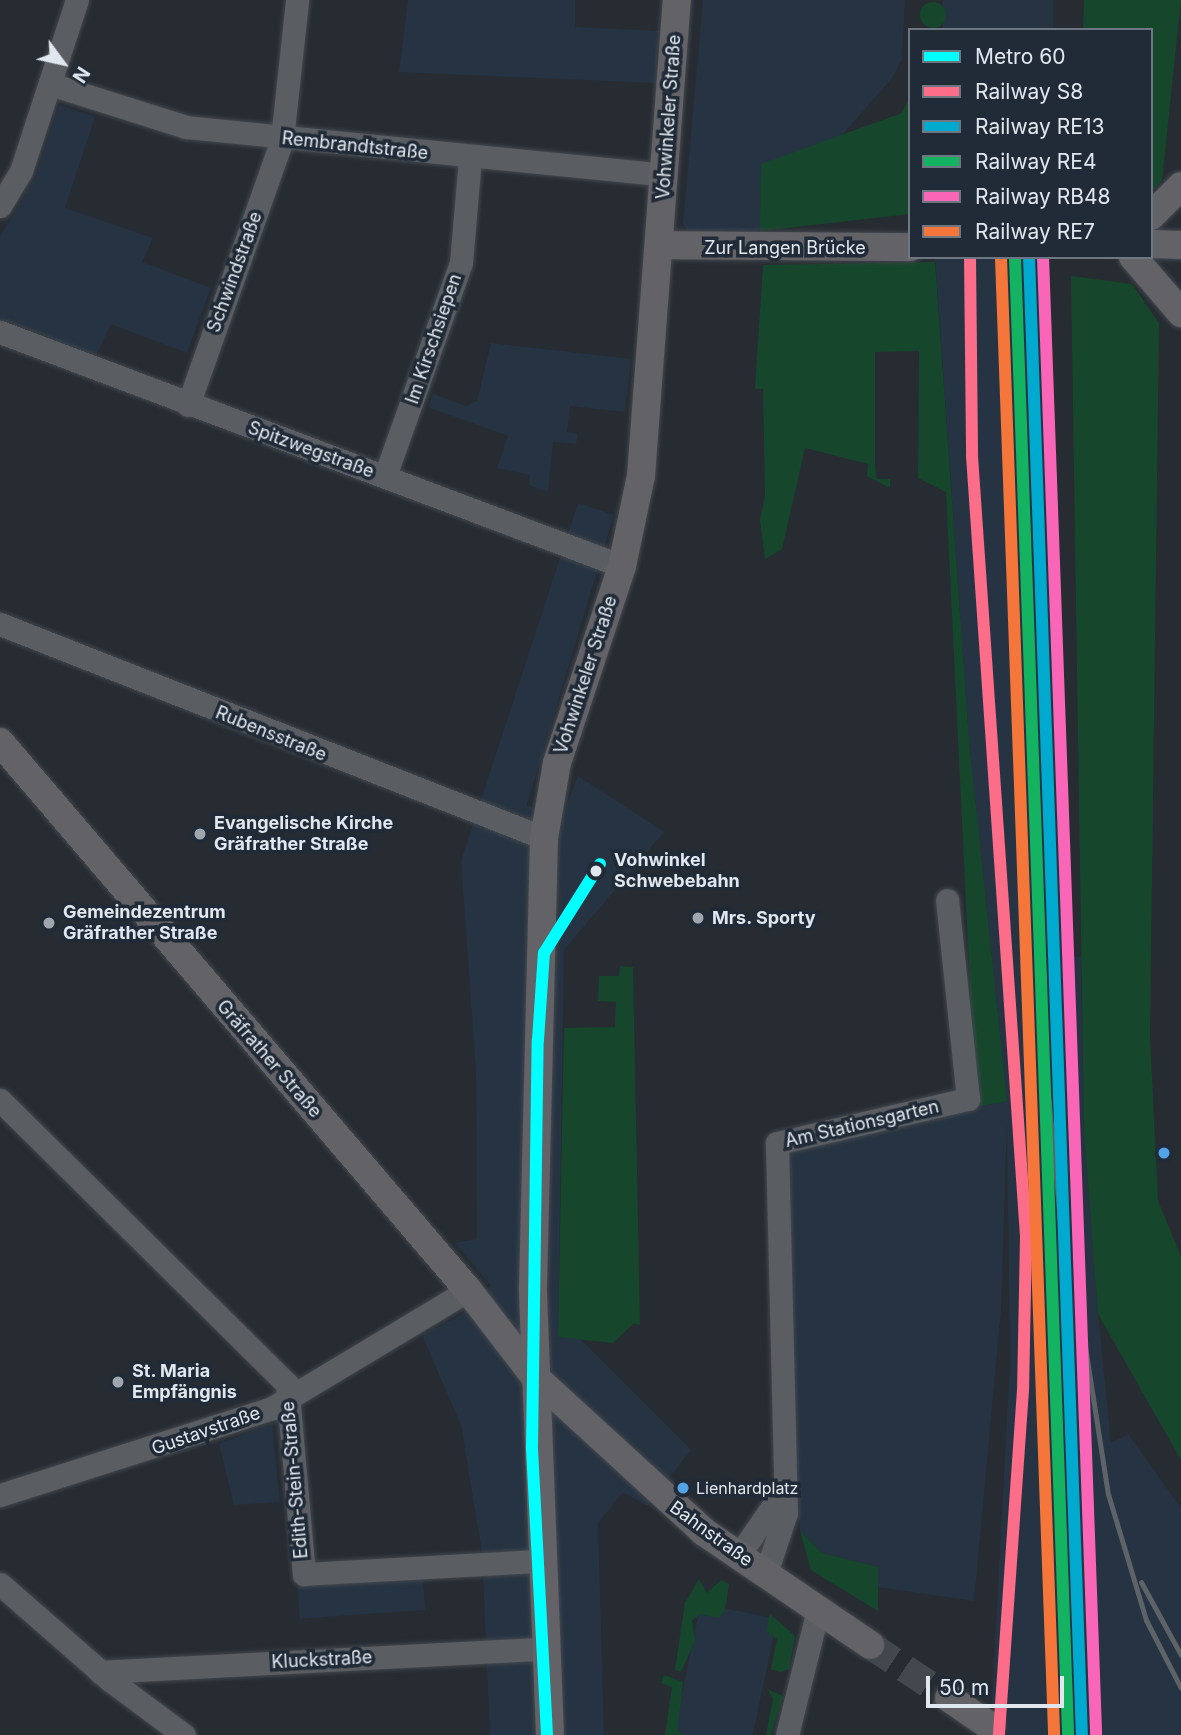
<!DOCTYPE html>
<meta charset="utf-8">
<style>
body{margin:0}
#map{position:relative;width:1181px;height:1735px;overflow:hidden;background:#262c32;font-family:Inter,sans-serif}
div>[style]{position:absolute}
.built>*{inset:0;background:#263342;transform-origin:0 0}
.green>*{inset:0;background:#16472c}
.round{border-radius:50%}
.major-tunnel>*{height:28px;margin-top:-14px;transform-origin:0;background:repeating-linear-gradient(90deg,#42484e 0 28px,transparent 0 42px)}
.roads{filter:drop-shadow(0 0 2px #42474d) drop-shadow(0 0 2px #42474d)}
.minor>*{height:23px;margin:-11.5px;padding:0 11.5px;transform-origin:11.5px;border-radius:11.5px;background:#5a5e63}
.major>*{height:28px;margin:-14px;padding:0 14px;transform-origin:14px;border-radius:14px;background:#636267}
.rail>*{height:5px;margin:-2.5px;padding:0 2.5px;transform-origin:2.5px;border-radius:2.5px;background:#5e6368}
.rail-1>*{height:12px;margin:-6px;padding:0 6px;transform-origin:6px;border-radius:6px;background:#fb6d88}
.rail-2>*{height:12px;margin:-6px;padding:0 6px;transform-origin:6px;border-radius:6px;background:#00a9ce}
.rail-3>*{height:12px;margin:-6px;padding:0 6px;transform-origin:6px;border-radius:6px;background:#13b361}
.rail-4>*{height:12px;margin:-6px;padding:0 6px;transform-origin:6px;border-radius:6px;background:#fa66b7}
.rail-5>*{height:12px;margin:-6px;padding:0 6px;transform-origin:6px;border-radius:6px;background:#f5763a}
.metro-1>*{height:12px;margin:-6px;padding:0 6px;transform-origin:6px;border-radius:6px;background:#0ff}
.dots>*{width:19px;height:19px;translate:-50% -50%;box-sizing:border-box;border:4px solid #212b37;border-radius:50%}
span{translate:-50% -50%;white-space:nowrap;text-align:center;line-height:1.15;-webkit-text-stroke:7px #212b37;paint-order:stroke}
.bus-label{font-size:16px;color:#e0e7ef}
.left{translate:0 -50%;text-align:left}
.street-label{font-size:18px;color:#e0e7ef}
.poi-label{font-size:18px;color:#e0e7ef;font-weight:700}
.stop-label{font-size:18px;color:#e0e7ef;font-weight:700}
.legend{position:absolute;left:908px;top:28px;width:245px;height:231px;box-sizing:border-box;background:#212b37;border:2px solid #6d7681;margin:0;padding:9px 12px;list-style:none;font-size:21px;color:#e0e7ef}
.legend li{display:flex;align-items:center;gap:14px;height:35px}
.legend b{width:35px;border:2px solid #6d7681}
.north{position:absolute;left:28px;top:28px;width:70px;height:70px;-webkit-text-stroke:5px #212b37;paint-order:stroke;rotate:123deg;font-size:19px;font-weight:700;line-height:28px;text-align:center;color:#e0e7ef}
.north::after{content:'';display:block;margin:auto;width:24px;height:32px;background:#e0e7ef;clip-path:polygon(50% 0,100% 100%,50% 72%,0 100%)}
.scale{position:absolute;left:926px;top:1676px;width:138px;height:32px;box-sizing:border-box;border:4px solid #e0e7ef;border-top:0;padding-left:9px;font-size:21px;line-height:24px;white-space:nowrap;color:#e0e7ef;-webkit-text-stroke:5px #212b37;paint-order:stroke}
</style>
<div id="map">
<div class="built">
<div style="clip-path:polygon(408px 0,575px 0,575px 27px,659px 31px,655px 83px,399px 72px)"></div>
<div style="clip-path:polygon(703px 0,905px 0,902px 59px,892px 78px,753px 237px,689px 233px,683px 224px)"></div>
<div style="left:943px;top:0;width:110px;height:30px"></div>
<div style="clip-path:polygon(59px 105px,95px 117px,65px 208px,153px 238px,142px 262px,211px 288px,187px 353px,111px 324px,96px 356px,0 318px,0 237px,36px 176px)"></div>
<div style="clip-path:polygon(935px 257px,1043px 257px,1068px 956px,1081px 957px,1084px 1131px,1098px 1314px,1111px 1443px,1128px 1434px,1181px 1508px,1181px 1735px,990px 1735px,1010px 1363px,1007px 1121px,1001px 1310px,974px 1601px,878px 1587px,878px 1567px,822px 1553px,800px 1531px,783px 1146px,1007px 1101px,969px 740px)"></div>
<div style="clip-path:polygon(491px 343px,631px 359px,625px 412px,570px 406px,567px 432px,578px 434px,576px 444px,553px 442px,548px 492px,529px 485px,530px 475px,497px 468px,508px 436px,428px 407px,433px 394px,466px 406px,477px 401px)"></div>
<div style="clip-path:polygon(578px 503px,614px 515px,527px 805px,562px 817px,578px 776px,664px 832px,564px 950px,558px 1337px,580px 1339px,691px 1450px,647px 1506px,623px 1492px,598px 1523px,604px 1735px,490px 1735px,482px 1552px,461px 1425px,422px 1335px,461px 1315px,491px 1286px,455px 1243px,477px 1239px,476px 1072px,461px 861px)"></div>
<div style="clip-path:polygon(272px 1423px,280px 1502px,234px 1505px,219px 1444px)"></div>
<div style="left:423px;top:1578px;width:32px;height:126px;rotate:86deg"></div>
<div style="left:701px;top:1603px;width:78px;height:135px;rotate:12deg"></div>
</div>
<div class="green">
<div style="clip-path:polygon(1084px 0,1181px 0,1162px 180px,1151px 193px,1151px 30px,1083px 30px)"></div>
<div class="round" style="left:920px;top:2px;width:26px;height:26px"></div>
<div style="clip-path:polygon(910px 96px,910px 214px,760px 231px,761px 164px,902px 113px)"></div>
<div style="clip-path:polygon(935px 262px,969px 740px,1007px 1101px,976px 1107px,946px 492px,918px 478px,919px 351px,875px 352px,875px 467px,877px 479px,890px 479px,890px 488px,867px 476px,868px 464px,805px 448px,782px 549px,765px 559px,760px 520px,765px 496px,763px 389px,755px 389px,763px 265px)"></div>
<div style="clip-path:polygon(1071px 276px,1132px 284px,1159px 323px,1150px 1037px,1158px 1201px,1181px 1256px,1181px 1460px,1098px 1314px,1084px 1131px)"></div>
<div style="clip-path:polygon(620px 966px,633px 967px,640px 1325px,634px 1323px,613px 1343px,558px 1337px,564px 1028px,615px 1027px,616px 1002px,598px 1001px,599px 976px,619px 976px)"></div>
<div style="clip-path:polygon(800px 1531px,822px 1553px,878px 1567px,878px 1611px,811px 1570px)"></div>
<div style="clip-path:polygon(699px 1579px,707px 1593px,721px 1580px,729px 1584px,725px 1610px,719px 1618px,701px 1614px,692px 1620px,695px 1641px,681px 1672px,675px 1670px,685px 1603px)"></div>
<div style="clip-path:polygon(770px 1614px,795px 1636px,789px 1669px,781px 1672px,771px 1669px,777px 1639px,766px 1631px)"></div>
<div style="clip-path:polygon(664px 1675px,683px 1682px,677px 1731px,686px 1735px,665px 1735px,672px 1687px,661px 1683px)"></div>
<div style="clip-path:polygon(767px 1689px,783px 1696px,771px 1735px,766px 1735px,773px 1699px)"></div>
</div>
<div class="major-tunnel">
<div style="left:870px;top:1645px;width:95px;rotate:33.9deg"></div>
</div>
<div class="roads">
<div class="minor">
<div style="left:50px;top:84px;width:143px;rotate:17.5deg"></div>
<div style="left:186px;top:127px;width:481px;rotate:5.7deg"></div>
<div style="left:0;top:206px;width:41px;rotate:-59deg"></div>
<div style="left:21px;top:171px;width:180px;rotate:-71.9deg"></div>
<div style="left:0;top:332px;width:665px;rotate:20.62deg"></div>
<div style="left:188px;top:405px;width:282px;rotate:-70.5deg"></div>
<div style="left:282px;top:139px;width:140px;rotate:-83.8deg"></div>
<div style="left:385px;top:476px;width:226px;rotate:-70.4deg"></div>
<div style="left:461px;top:263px;width:106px;rotate:-85.1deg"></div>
<div style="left:0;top:624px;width:585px;rotate:21.47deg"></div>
<div style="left:0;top:1100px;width:404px;rotate:44.7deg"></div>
<div style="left:287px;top:1384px;width:191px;rotate:84.9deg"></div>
<div style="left:304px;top:1574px;width:236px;rotate:-3.2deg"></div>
<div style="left:0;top:1495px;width:286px;rotate:-17.7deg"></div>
<div style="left:272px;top:1408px;width:229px;rotate:-31deg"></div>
<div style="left:739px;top:1555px;width:78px;rotate:-55.5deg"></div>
<div style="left:766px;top:1573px;width:63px;rotate:-71.6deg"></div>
<div style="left:786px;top:1513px;width:370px;rotate:-91.4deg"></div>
<div style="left:777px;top:1143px;width:196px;rotate:-13deg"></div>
<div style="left:968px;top:1099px;width:200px;rotate:-96deg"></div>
<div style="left:0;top:1584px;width:146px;rotate:41.1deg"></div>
<div style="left:110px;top:1680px;width:92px;rotate:36.6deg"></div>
<div style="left:100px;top:1672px;width:446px;rotate:-3deg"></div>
<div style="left:787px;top:1735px;width:129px;rotate:-76.1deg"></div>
</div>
<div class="major">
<div style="left:1151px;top:216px;width:42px;rotate:-45deg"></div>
<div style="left:1151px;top:244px;width:30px;rotate:2deg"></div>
<div style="left:660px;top:245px;width:250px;rotate:0.5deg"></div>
<div style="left:1133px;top:257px;width:74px;rotate:49.4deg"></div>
<div style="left:0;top:742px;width:721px;rotate:49.5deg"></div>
<div style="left:468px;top:1290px;width:110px;rotate:52.4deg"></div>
<div style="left:535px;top:1377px;width:229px;rotate:42.5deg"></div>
<div style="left:704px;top:1532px;width:201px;rotate:34.2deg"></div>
<div style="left:949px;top:1698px;width:50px;rotate:34.3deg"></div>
<div style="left:550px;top:1735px;width:448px;rotate:-92.2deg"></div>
<div style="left:533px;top:1287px;width:449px;rotate:-88.6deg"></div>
<div style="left:544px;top:838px;width:76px;rotate:-80.2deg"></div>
<div style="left:557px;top:763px;width:207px;rotate:-71.7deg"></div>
<div style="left:622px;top:566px;width:92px;rotate:-78.1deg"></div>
<div style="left:641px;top:476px;width:477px;rotate:-85.7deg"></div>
</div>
</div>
<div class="rail">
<div style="left:1042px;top:1030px;width:245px;rotate:84.6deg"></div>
<div style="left:1078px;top:1301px;width:195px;rotate:81.2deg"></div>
<div style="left:1108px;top:1494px;width:132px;rotate:73.2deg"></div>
<div style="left:1146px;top:1620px;width:76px;rotate:62.8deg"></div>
<div style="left:1141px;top:1582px;width:83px;rotate:61.3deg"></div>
</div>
<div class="rail-1">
<div style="left:970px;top:257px;width:199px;rotate:89.4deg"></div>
<div style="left:972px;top:456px;width:783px;rotate:86.04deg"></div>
<div style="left:1026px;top:1237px;width:153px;rotate:91.1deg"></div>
<div style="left:1023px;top:1390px;width:346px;rotate:94deg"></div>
</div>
<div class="rail-2">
<div style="left:1029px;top:257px;width:1479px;rotate:87.95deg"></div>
</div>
<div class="rail-3">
<div style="left:1015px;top:258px;width:1478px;rotate:87.94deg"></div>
</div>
<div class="rail-4">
<div style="left:1043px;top:257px;width:1478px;rotate:87.94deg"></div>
</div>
<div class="rail-5">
<div style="left:1001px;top:258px;width:1478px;rotate:87.94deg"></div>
</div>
<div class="metro-1">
<div style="left:547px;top:1735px;width:289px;rotate:-93deg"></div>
<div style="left:532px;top:1446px;width:406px;rotate:-89.2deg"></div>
<div style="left:538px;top:1040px;width:87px;rotate:-86.1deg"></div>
<div style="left:544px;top:953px;width:105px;rotate:-57.8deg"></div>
</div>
<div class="dots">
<div style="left:200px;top:834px;background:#9fa6ad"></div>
<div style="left:596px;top:871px;background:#e0e7ef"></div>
<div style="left:698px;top:918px;background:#9fa6ad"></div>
<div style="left:49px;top:923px;background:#9fa6ad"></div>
<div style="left:1164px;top:1153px;background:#53a3e8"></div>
<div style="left:118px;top:1382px;background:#9fa6ad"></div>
<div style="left:683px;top:1488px;background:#53a3e8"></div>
</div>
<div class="bus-label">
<span class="left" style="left:696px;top:1488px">Lienhardplatz</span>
</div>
<div class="street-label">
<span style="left:669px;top:117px;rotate:-86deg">Vohwinkeler Straße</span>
<span style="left:355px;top:146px;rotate:6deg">Rembrandtstraße</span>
<span style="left:785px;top:248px">Zur Langen Brücke</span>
<span style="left:235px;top:272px;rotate:-70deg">Schwindstraße</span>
<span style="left:434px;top:339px;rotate:-71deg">Im Kirschsiepen</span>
<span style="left:311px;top:450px;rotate:20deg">Spitzwegstraße</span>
<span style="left:586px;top:675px;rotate:-72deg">Vohwinkeler Straße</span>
<span style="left:271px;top:734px;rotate:22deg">Rubensstraße</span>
<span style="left:269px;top:1059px;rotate:49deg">Gräfrather Straße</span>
<span style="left:862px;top:1124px;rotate:-13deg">Am Stationsgarten</span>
<span style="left:206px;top:1431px;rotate:-19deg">Gustavstraße</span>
<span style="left:295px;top:1480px;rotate:-95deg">Edith-Stein-Straße</span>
<span style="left:711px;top:1534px;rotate:36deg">Bahnstraße</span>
<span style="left:322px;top:1660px;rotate:-3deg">Kluckstraße</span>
</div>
<div class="poi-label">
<span class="left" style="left:214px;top:834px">Evangelische Kirche<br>Gräfrather Straße</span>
<span class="left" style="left:63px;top:923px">Gemeindezentrum<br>Gräfrather Straße</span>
<span class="left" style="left:712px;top:918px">Mrs. Sporty</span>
<span class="left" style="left:132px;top:1382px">St. Maria<br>Empfängnis</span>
</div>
<div class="stop-label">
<span class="left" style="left:614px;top:871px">Vohwinkel<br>Schwebebahn</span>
</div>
<ul class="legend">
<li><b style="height:9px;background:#0ff"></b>Metro 60</li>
<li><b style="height:9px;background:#fb6d88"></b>Railway S8</li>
<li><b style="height:9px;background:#00a9ce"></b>Railway RE13</li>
<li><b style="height:9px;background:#13b361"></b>Railway RE4</li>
<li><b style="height:9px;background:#fa66b7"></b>Railway RB48</li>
<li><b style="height:9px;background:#f5763a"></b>Railway RE7</li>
</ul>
<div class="north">N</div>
<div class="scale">50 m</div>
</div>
